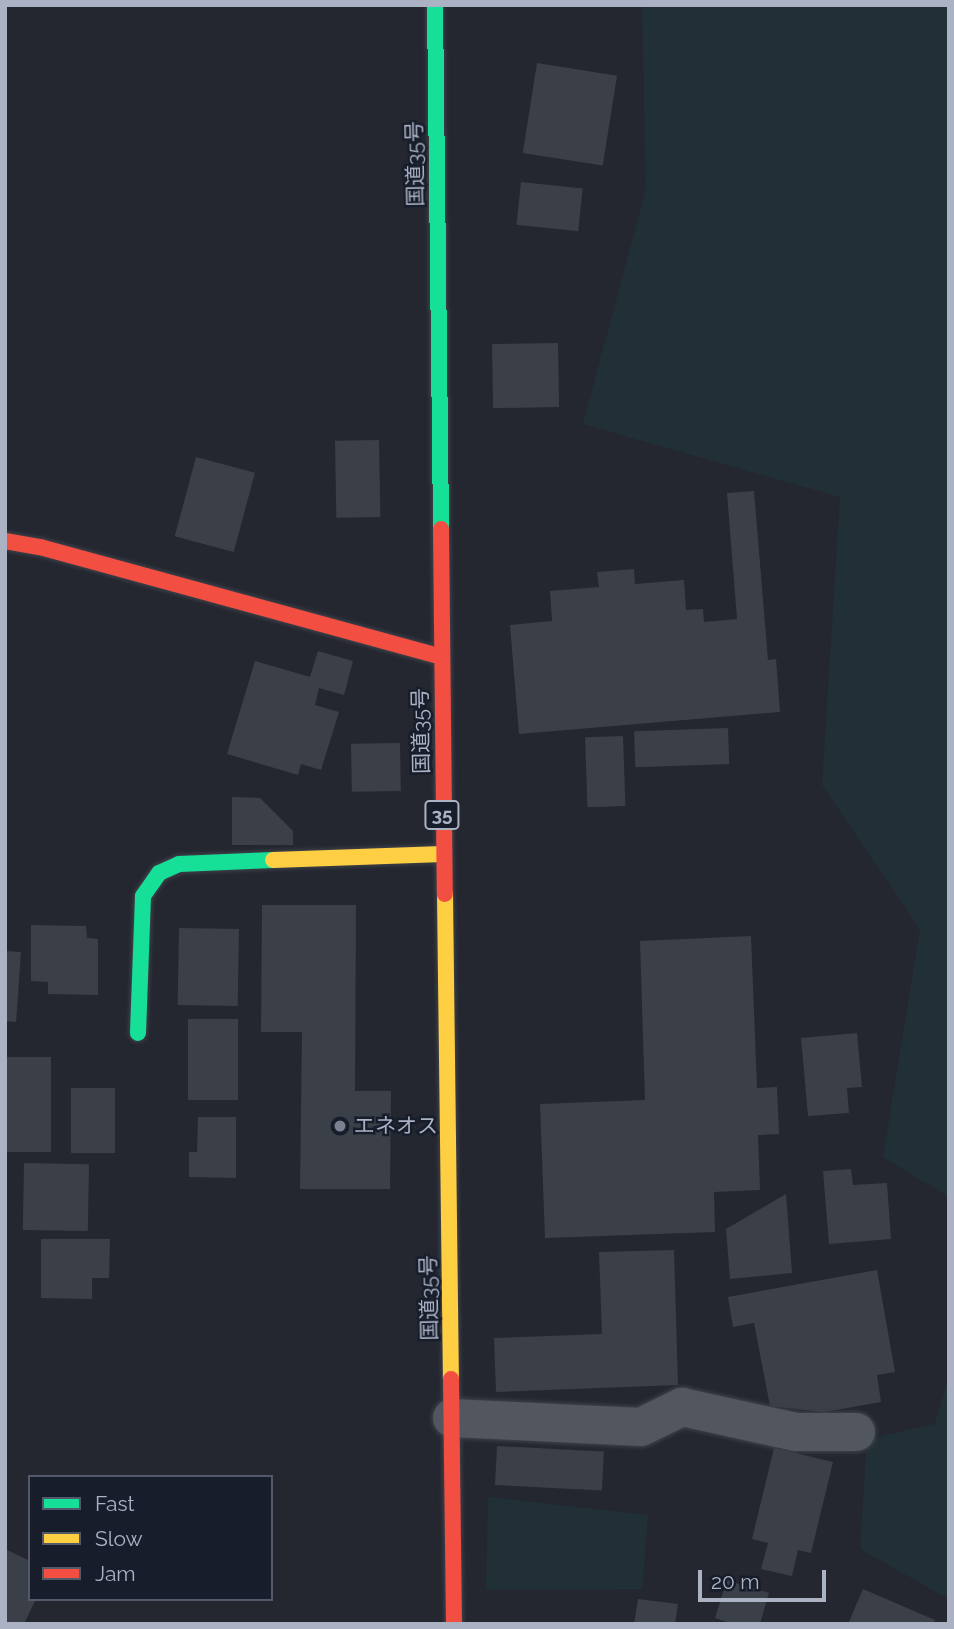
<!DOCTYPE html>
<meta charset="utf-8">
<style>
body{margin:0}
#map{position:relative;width:954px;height:1629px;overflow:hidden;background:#242730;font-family:Raleway,"Noto Sans JP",sans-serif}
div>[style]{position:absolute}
.green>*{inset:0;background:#213036}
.building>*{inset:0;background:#3b3f47;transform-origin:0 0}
.roads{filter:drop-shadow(0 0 2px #40424a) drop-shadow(0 0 2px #40424a)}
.street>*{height:38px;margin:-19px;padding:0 19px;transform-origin:19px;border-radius:19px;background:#52565f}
.fast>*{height:16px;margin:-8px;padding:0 8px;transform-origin:8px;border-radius:8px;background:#16e098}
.slow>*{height:16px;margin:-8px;padding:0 8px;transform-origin:8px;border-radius:8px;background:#ffcf43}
.jam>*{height:16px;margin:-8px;padding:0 8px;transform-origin:8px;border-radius:8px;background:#f24e42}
.dots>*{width:19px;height:19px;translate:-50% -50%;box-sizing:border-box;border:4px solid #171d2a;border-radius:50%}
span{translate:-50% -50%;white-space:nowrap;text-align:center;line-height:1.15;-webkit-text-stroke:5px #171d2a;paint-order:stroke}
.shield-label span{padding:2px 5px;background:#171d2a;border:2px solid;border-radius:5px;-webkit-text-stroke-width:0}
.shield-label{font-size:19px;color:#abb2c4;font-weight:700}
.street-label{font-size:21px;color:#abb2c4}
.poi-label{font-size:21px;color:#abb2c4}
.left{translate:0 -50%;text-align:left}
.frame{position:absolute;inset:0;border:7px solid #abb2c4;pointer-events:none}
.legend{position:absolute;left:28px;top:1475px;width:245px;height:126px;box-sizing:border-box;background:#171d2a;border:2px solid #525968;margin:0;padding:9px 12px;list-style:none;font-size:21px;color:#abb2c4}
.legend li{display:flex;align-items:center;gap:14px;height:35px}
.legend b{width:35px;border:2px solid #525968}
.scale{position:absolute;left:698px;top:1570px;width:128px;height:32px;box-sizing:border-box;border:4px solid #abb2c4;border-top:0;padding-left:9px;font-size:21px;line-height:24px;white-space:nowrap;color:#abb2c4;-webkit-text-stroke:5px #171d2a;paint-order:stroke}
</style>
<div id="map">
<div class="green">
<div style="clip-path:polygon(642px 5px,949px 5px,949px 1197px,883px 1157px,920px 929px,822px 785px,840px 497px,583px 424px,646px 189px)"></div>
<div style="clip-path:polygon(949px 1375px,949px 1599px,860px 1549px,867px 1439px,935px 1424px)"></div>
<div style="clip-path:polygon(488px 1497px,648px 1515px,642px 1589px,486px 1590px)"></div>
</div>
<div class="building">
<div style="left:537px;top:63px;width:81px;height:91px;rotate:9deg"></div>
<div style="left:521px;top:182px;width:62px;height:43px;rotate:6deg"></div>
<div style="left:558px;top:343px;width:64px;height:66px;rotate:89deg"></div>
<div style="left:379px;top:440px;width:77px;height:44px;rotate:89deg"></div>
<div style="left:196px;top:457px;width:61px;height:82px;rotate:15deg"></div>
<div style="clip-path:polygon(754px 491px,768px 660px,776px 659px,780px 712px,519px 734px,510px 625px,552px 621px,550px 591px,599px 587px,597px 572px,634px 569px,635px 584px,684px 580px,686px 610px,703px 609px,704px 622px,737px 619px,727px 493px)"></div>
<div style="clip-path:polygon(318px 651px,353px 661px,344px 695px,319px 688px,315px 705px,339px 712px,321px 770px,301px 764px,298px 775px,227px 754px,255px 661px,310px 677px)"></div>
<div style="left:728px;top:728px;width:36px;height:94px;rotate:88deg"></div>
<div style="left:623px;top:736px;width:70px;height:38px;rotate:88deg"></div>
<div style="left:400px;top:743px;width:48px;height:49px;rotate:89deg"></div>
<div style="clip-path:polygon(232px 797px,260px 798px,293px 831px,293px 845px,232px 845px)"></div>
<div style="clip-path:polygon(262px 905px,356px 905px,355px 1091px,391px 1091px,390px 1189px,300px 1189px,302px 1032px,261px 1032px)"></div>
<div style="clip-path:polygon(31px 925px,86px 926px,87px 938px,98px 939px,98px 995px,48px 994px,48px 982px,31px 981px)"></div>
<div style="left:179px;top:928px;width:60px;height:77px;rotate:1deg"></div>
<div style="clip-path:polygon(751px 936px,757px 1088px,777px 1087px,779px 1134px,758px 1135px,760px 1190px,714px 1192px,715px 1232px,545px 1238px,540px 1104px,645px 1100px,640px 941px)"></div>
<div style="left:5px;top:951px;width:16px;height:70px;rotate:4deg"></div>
<div style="left:188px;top:1019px;width:50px;height:81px"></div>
<div style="clip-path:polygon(857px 1033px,862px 1087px,847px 1088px,849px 1113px,808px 1116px,801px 1038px)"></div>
<div style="left:5px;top:1057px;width:46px;height:95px"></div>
<div style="left:71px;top:1088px;width:44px;height:65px"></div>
<div style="clip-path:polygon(198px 1117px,236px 1117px,236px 1178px,189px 1177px,189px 1152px,197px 1152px)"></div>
<div style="left:24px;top:1163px;width:65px;height:67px;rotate:1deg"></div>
<div style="clip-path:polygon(851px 1169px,853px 1185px,887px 1183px,891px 1239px,829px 1244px,823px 1171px)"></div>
<div style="clip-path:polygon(786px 1194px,792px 1273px,730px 1279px,726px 1229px)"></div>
<div style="clip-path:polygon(41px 1239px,110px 1239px,109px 1278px,92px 1278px,92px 1299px,41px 1298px)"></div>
<div style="clip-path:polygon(674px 1250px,678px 1385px,496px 1392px,494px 1338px,602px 1334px,599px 1252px)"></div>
<div style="clip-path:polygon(877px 1270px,895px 1372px,877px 1375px,881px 1402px,824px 1412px,770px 1406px,754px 1323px,733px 1327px,728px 1297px)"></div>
<div style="left:497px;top:1446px;width:107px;height:39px;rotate:3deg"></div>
<div style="clip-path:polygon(774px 1448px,833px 1462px,811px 1553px,798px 1550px,792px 1576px,761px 1569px,768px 1543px,752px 1539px)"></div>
<div style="clip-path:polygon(5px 1549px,30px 1561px,30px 1599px,36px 1599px,24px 1624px,5px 1622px)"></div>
<div style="clip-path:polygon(727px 1580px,769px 1593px,760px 1624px,734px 1624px,715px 1618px)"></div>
<div style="clip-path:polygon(863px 1589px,935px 1620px,933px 1624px,848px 1624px)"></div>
<div style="clip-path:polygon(638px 1599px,678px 1604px,675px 1624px,634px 1624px)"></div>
</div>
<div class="roads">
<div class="street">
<div style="left:452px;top:1418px;width:189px;rotate:2.7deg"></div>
<div style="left:641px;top:1427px;width:46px;rotate:-26deg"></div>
<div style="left:682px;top:1407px;width:117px;rotate:12.4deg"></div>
<div style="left:796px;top:1432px;width:60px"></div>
</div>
<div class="fast">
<div style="left:435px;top:5px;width:524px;rotate:89.34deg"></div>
<div style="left:138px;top:1033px;width:137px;rotate:-87.9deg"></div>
<div style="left:143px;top:896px;width:28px;rotate:-55deg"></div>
<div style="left:159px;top:873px;width:22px;rotate:-24deg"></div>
<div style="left:179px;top:864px;width:94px;rotate:-2.4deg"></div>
</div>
<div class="slow">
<div style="left:273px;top:860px;width:170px;rotate:-2deg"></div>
<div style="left:445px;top:894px;width:485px;rotate:89.3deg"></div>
</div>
<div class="jam">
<div style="left:441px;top:529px;width:365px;rotate:89.4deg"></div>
<div style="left:5px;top:541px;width:36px;rotate:10deg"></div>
<div style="left:40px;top:547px;width:416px;rotate:15.3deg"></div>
<div style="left:451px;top:1379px;width:245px;rotate:89.3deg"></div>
</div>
</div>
<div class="dots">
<div style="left:340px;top:1126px;background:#7c8190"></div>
</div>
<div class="shield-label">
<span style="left:442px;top:815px">35</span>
</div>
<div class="street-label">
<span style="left:415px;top:164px;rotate:-91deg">国道35号</span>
<span style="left:421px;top:731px;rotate:-91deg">国道35号</span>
<span style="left:429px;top:1298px;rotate:-91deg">国道35号</span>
</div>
<div class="poi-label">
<span class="left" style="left:354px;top:1126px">エネオス</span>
</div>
<div class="frame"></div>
<ul class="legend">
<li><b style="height:9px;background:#16e098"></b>Fast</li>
<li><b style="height:9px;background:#ffcf43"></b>Slow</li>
<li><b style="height:9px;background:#f24e42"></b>Jam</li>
</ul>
<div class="scale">20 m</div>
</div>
